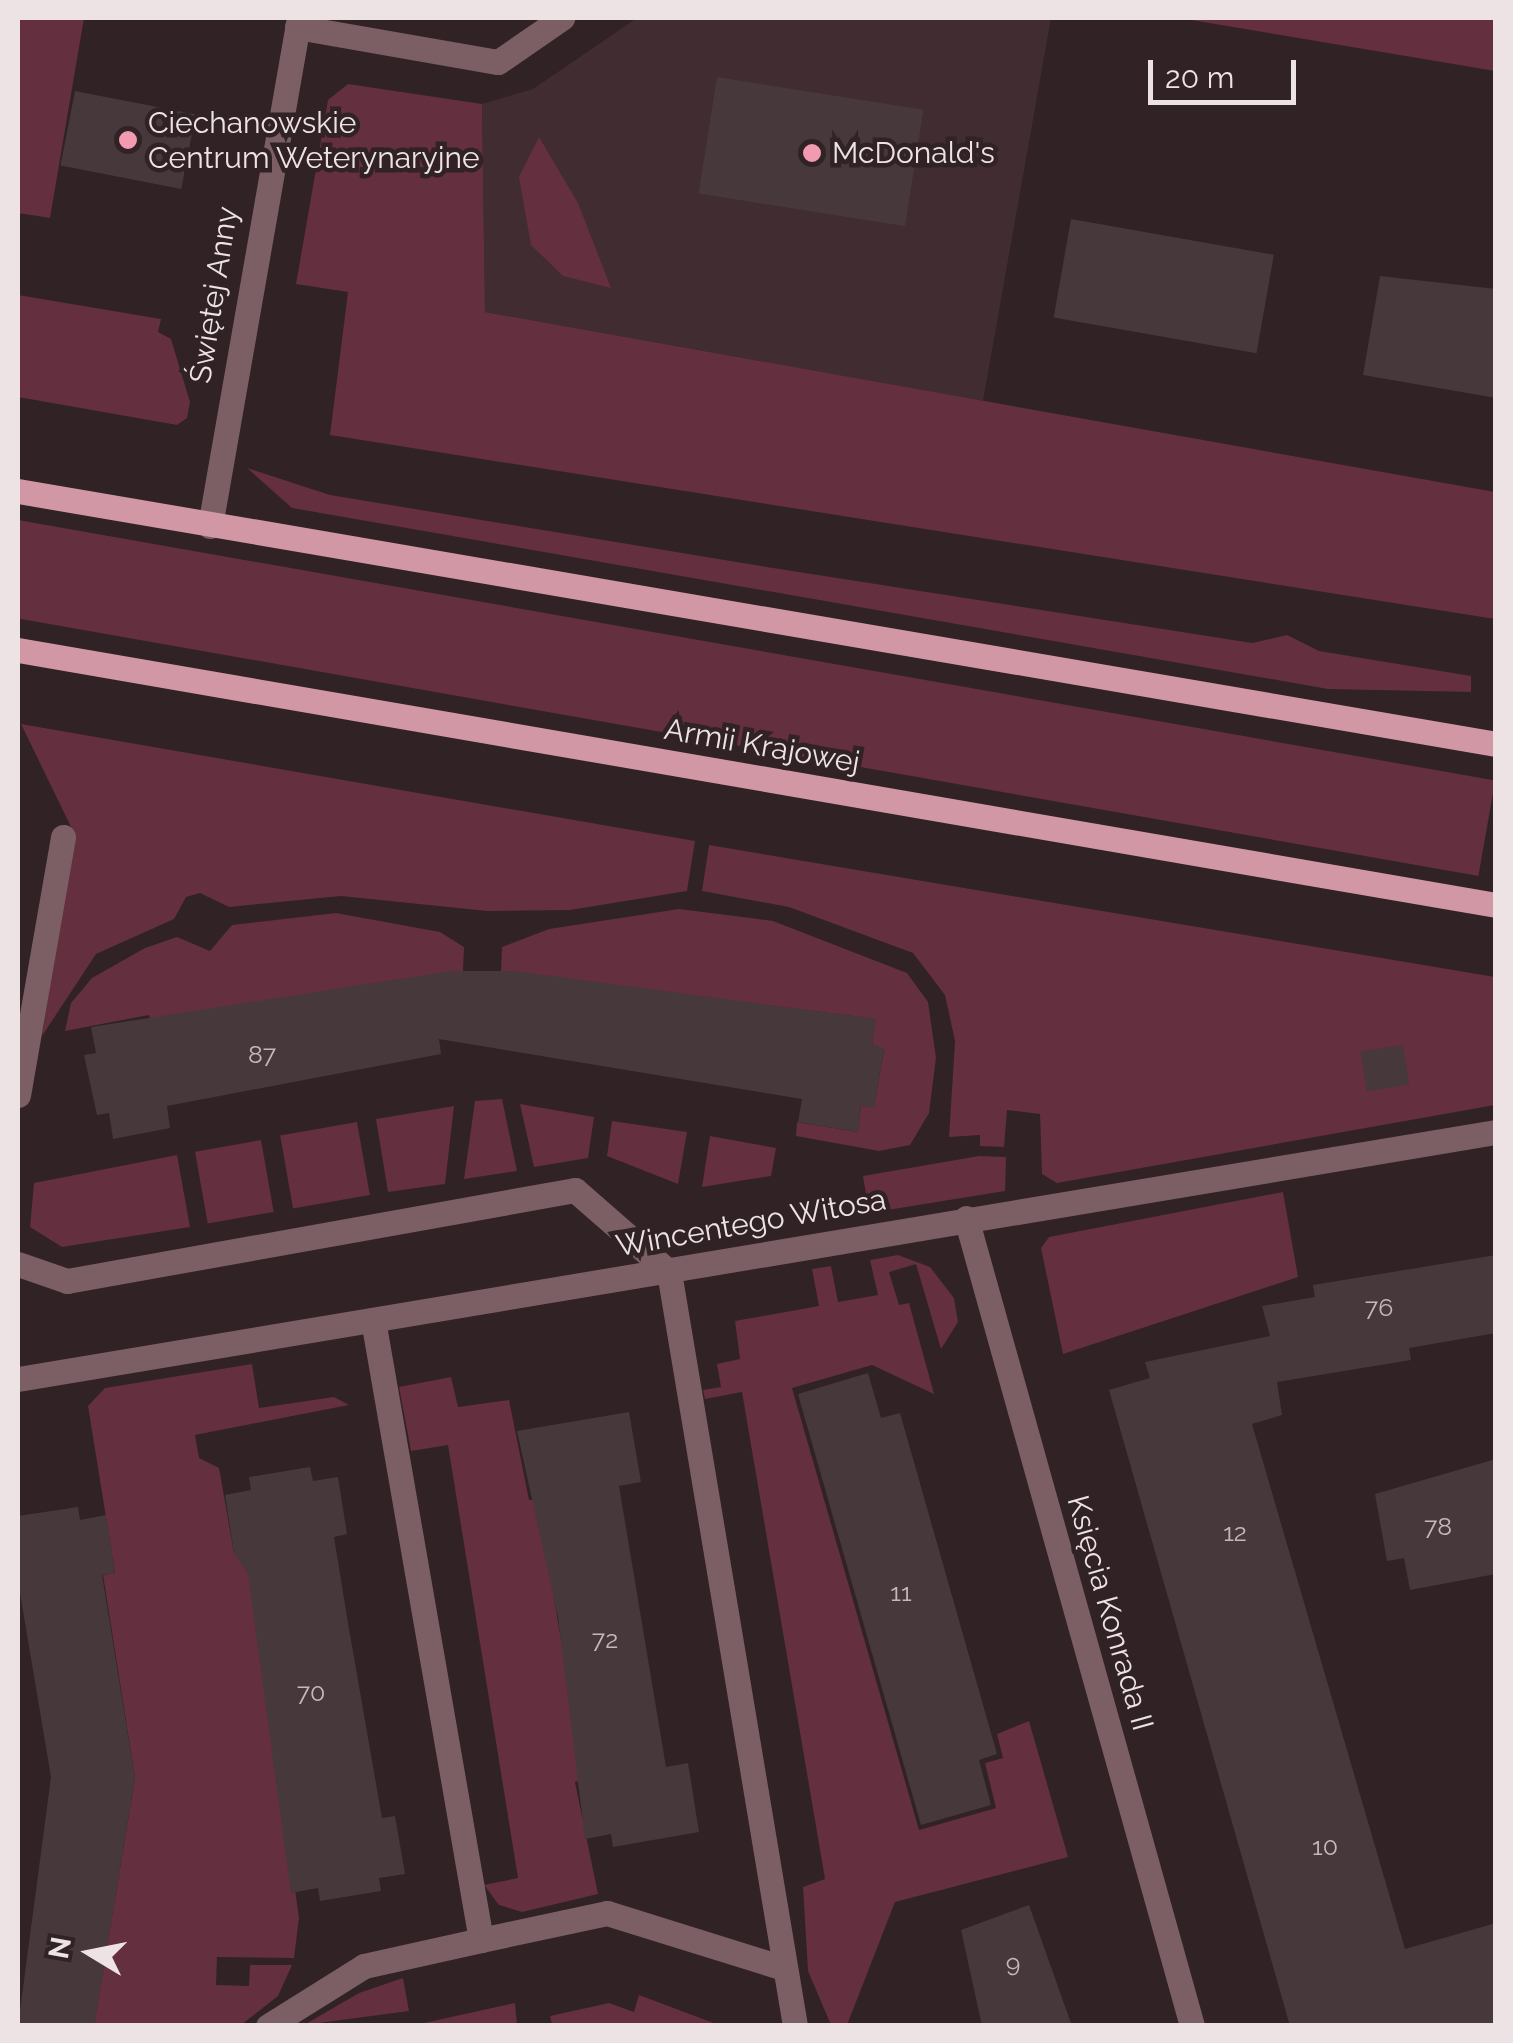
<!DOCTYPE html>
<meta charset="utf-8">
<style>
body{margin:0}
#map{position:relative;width:1513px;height:2043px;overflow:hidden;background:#302225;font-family:Raleway,sans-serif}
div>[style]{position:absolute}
.built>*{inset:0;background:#402c31}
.green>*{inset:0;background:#642f3e;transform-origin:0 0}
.building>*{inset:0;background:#47383c;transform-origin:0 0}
.minor>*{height:25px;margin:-12.5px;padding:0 12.5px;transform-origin:12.5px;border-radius:12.5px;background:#7c5f65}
.primary>*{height:25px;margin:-12.5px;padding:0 12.5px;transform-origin:12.5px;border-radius:12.5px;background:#d297a4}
.dots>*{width:28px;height:28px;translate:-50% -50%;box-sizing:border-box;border:5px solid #302225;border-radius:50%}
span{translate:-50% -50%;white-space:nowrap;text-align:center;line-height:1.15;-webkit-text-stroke:9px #302225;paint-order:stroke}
.number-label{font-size:25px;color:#c4b8bb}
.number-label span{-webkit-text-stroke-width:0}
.poi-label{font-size:30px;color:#ede3e5}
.left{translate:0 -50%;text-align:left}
.street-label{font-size:30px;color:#ede3e5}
.frame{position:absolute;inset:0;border:20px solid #ede3e5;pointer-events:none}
.north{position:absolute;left:40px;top:1903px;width:100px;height:100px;-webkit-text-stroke:8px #302225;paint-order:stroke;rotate:280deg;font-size:28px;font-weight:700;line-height:40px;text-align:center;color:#ede3e5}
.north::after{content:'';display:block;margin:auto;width:35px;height:45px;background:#ede3e5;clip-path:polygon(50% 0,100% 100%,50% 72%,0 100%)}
.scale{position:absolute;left:1148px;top:60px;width:148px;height:45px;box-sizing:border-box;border:5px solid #ede3e5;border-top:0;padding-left:12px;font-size:30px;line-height:35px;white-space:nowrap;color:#ede3e5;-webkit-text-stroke:8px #302225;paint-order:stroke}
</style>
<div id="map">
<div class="built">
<div style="clip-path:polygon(637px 18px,1051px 18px,983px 401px,485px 312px,482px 104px,533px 89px)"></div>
</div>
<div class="green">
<div style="clip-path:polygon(18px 18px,84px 18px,50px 218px,18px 213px)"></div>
<div style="clip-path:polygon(1179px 18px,1495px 18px,1495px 71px)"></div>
<div style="clip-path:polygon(348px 84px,482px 104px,485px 312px,1495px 492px,1495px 619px,330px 435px,348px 292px,296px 284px,328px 100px)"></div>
<div style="clip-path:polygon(539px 137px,578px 203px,611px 288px,563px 276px,531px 245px,519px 177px)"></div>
<div style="clip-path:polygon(18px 295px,161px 319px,158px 332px,171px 339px,190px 402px,187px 418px,177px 425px,18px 397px)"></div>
<div style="clip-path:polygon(247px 468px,330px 495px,761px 566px,1252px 643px,1287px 635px,1319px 651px,1471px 676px,1471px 692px,1328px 689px,292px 508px)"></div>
<div style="left:18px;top:520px;width:1500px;height:97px;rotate:10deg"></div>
<div style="clip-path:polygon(21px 724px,695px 841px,687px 891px,570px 910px,487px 911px,341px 896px,229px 907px,200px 893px,186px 897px,174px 919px,96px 954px,42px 1036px,74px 833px)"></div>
<div style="clip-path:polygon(709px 845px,1495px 977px,1495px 1105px,1057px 1183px,1042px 1174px,1040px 1114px,1007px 1110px,1004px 1147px,980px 1146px,980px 1135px,949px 1137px,955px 1041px,945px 995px,913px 953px,789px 907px,702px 891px)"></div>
<div style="clip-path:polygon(679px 909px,773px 921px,907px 973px,928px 1002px,936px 1058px,929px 1113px,910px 1145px,879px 1151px,796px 1136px,797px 1122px,858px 1132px,861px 1106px,874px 1107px,884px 1049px,872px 1044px,875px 1019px,501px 971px,502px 947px,549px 929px)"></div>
<div style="clip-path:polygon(336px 913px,440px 932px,464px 947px,463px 971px,152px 1025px,149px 1015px,65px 1031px,71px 1003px,92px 978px,145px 948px,177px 937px,210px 951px,232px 925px)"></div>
<div style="clip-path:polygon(502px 1099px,517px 1171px,464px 1179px,475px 1101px)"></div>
<div style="clip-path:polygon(520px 1104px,594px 1117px,588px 1158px,534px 1167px)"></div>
<div style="clip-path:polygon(454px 1106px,445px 1184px,388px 1192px,376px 1119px)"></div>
<div style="clip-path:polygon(612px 1121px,687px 1132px,678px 1184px,607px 1156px)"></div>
<div style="left:357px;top:1122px;width:74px;height:78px;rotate:80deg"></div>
<div style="clip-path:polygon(710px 1136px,776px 1148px,771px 1176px,702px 1187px)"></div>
<div style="left:261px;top:1140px;width:73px;height:67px;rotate:80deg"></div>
<div style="clip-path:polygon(177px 1155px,190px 1227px,62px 1247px,30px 1227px,34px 1183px)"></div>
<div style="clip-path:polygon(979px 1156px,1006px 1157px,1005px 1191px,869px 1213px,863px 1176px)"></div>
<div style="clip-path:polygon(1283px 1192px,1298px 1277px,1063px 1354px,1041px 1248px,1049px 1237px)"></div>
<div style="clip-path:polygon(898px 1255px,930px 1267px,954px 1298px,958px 1322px,941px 1349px,916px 1264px,889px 1272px,899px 1305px,909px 1303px,934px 1394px,872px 1365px,792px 1388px,919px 1830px,996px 1808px,985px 1763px,1003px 1758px,997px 1734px,1029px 1721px,1068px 1857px,895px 1902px,847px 2025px,831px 2025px,808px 1971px,803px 1887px,825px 1879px,742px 1392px,705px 1399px,703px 1390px,721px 1387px,717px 1364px,740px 1359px,735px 1321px,819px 1306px,812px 1269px,831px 1266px,838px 1302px,878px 1295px,870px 1260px)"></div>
<div style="clip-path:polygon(252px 1364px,259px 1408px,334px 1397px,349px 1405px,195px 1435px,199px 1458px,219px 1468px,234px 1553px,251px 1573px,299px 1918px,294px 1958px,217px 1957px,216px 1985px,249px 1986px,250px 1965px,292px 1965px,278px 1996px,241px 2025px,94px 2025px,135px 1778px,103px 1575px,115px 1573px,88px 1406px,105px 1388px)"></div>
<div style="clip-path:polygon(451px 1377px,458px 1407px,509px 1400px,529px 1500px,538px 1500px,584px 1780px,575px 1782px,598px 1894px,522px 1912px,499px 1905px,484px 1885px,518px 1878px,448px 1445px,411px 1451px,399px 1387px)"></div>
<div style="clip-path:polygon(403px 1978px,409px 2011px,304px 2025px,359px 1993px)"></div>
<div style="clip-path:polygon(639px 1995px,719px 2025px,552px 2025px,550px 2016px,609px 2003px,634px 2012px)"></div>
<div style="clip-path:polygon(515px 2003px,517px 2025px,415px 2025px)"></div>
</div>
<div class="building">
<div style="left:717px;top:77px;width:209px;height:118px;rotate:9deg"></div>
<div style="left:75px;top:91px;width:123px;height:76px;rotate:11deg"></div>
<div style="left:1071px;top:219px;width:206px;height:100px;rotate:10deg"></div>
<div style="clip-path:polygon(1380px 276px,1496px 289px,1496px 398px,1363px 375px)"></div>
<div style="clip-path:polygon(451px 971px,514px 971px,876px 1019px,872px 1044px,884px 1048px,874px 1108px,861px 1106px,858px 1132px,798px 1122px,802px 1099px,439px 1039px,441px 1054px,167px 1106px,170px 1128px,113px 1139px,109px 1113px,97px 1115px,84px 1055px,96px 1053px,91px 1027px)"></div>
<div style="left:1403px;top:1045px;width:40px;height:43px;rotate:81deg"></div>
<div style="clip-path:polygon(1496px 1255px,1496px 1333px,1409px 1348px,1411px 1360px,1277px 1382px,1282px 1415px,1252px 1424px,1405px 1949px,1496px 1923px,1496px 2026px,1290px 2026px,1109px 1390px,1150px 1378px,1145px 1362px,1270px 1336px,1262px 1306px,1315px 1297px,1313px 1285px)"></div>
<div style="clip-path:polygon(868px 1373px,881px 1418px,900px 1413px,997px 1754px,979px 1760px,991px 1805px,921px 1825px,798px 1394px)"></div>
<div style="clip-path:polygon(629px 1412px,641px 1482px,619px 1486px,666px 1767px,688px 1763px,699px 1832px,613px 1847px,611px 1834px,585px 1839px,558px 1617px,517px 1431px)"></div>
<div style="clip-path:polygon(1496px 1459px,1496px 1574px,1410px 1590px,1404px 1558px,1387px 1561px,1375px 1494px)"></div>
<div style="clip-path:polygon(310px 1467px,313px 1481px,338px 1477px,347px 1534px,334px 1537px,348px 1623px,382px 1818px,395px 1816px,405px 1874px,379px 1878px,381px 1891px,320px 1901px,318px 1888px,291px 1893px,248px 1574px,234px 1553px,225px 1495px,251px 1490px,249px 1477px)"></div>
<div style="clip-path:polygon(78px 1507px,80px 1520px,106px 1515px,115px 1573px,102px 1575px,135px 1778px,94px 2026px,18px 2026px,51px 1777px,18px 1581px,18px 1516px)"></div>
<div style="clip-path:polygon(1029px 1905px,1072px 2026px,982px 2026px,961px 1930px)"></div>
</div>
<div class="minor">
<div style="left:297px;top:27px;width:204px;rotate:9.9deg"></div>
<div style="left:498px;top:62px;width:78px;rotate:-34.5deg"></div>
<div style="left:210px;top:526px;width:516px;rotate:-80.06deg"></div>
<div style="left:18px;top:1095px;width:262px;rotate:-80.1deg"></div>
<div style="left:966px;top:1218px;width:839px;rotate:74.37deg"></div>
<div style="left:18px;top:1264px;width:52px;rotate:19.1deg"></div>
<div style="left:67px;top:1281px;width:516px;rotate:-10.16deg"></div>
<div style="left:575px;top:1190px;width:125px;rotate:41.1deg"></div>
<div style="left:669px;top:1272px;width:764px;rotate:80.51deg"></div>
<div style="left:18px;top:1379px;width:1498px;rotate:-9.49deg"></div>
<div style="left:481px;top:1940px;width:129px;rotate:-12.1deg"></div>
<div style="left:607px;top:1913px;width:181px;rotate:17.3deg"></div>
<div style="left:268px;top:2026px;width:113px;rotate:-32deg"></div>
<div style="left:364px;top:1966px;width:120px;rotate:-12.5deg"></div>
<div style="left:481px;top:1940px;width:629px;rotate:-99.88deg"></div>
</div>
<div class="primary">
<div style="left:18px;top:491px;width:1499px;rotate:9.71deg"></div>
<div style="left:18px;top:650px;width:1500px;rotate:9.79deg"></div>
</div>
<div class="dots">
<div style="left:128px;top:140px;background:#f29aaf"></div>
<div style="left:812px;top:153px;background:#f29aaf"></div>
</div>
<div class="number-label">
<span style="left:262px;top:1054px">87</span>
<span style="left:1379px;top:1307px">76</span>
<span style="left:1438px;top:1526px">78</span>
<span style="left:1235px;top:1532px">12</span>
<span style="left:901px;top:1592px">11</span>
<span style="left:605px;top:1639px">72</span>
<span style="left:311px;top:1692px">70</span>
<span style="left:1325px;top:1846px">10</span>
<span style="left:1013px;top:1963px">9</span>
</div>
<div class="poi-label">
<span class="left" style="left:148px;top:140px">Ciechanowskie<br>Centrum Weterynaryjne</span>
<span class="left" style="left:832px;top:153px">McDonald's</span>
</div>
<div class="street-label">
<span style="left:214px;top:295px;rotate:-81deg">Świętej Anny</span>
<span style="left:762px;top:746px;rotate:10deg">Armii Krajowej</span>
<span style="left:751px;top:1223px;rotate:-10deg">Wincentego Witosa</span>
<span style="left:1110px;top:1613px;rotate:74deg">Księcia Konrada II</span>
</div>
<div class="frame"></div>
<div class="north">N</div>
<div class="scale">20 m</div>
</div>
